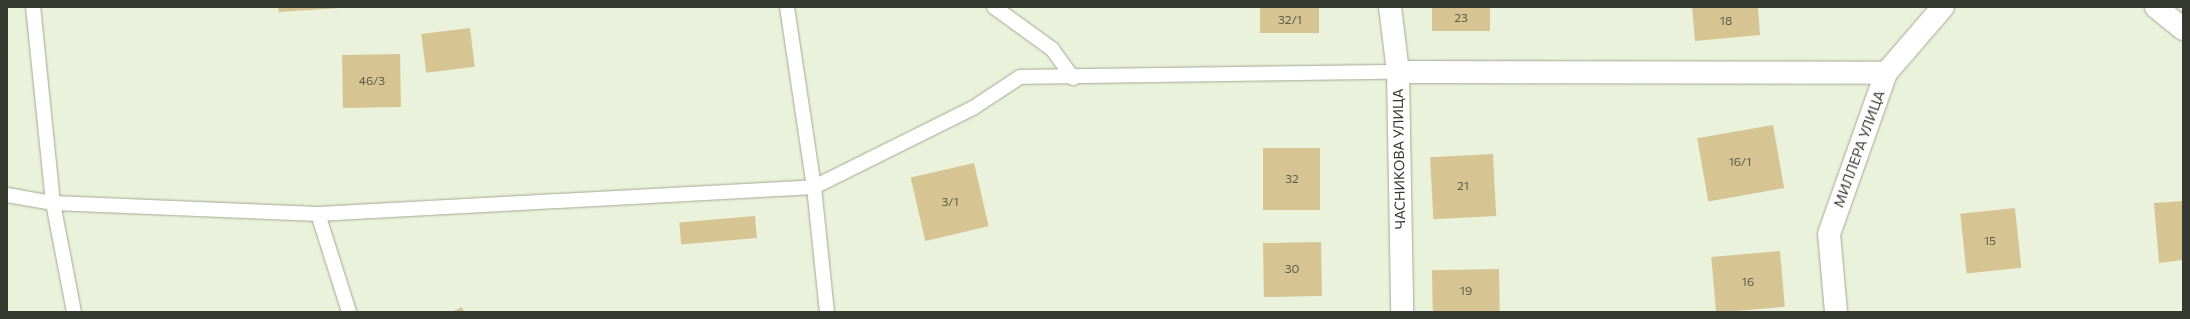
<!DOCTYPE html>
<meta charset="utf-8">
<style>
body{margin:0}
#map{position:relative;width:2190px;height:319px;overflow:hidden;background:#eaf2db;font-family:Commissioner,sans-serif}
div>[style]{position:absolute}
.building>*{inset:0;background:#d6c593;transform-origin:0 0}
.roads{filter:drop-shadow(0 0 1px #a2a993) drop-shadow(0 0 1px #a2a993)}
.lane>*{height:14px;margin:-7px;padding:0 7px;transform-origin:7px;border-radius:7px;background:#fff}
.street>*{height:22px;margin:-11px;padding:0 11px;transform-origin:11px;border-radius:11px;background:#fff}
span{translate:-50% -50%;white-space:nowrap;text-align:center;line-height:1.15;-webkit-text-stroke:3.5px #fff;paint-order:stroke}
.number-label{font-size:12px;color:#5d5b48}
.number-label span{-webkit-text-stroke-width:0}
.street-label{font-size:14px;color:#35382f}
.frame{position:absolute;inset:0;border:8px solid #35382f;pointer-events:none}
</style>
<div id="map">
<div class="building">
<div style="clip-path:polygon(278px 7px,340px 7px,340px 8px,279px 12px)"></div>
<div style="left:1260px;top:7px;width:59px;height:26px"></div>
<div style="left:1432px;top:7px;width:58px;height:24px"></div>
<div style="clip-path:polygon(1692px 7px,1758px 7px,1760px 35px,1695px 41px)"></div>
<div style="left:470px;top:28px;width:39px;height:49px;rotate:83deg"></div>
<div style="left:400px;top:54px;width:53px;height:58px;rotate:89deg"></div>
<div style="left:1773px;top:125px;width:64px;height:77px;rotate:80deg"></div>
<div style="left:1263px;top:148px;width:57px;height:62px"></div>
<div style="left:1493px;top:154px;width:62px;height:63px;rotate:87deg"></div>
<div style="left:974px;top:163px;width:65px;height:65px;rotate:77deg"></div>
<div style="clip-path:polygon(2183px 201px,2183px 260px,2159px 263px,2154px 203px)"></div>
<div style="left:2015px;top:208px;width:60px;height:55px;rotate:84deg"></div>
<div style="left:755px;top:216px;width:22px;height:76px;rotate:85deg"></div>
<div style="left:1321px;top:242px;width:54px;height:58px;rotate:89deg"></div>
<div style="left:1780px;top:251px;width:56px;height:69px;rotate:85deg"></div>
<div style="left:1499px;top:269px;width:43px;height:67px;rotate:89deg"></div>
<div style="clip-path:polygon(462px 307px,464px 312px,451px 312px)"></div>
</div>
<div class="roads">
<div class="lane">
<div style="left:787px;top:7px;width:182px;rotate:81.5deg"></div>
<div style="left:814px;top:187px;width:126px;rotate:84.1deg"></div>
<div style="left:994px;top:7px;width:72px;rotate:35.9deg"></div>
<div style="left:1052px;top:49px;width:36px;rotate:54deg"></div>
<div style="left:7px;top:195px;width:47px;rotate:9.9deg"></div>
<div style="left:53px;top:203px;width:197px;rotate:-95.8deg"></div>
<div style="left:318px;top:214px;width:103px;rotate:72.4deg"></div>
<div style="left:74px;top:312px;width:111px;rotate:-100.9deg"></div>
<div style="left:53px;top:203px;width:265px;rotate:2.4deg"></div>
<div style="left:318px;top:214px;width:497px;rotate:-3.1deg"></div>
<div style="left:814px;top:187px;width:178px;rotate:-26.4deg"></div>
<div style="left:973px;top:108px;width:56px;rotate:-33.4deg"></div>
<div style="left:1020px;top:77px;width:378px;rotate:-0.8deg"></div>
</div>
<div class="street">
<div style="left:1390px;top:7px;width:65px;rotate:83deg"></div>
<div style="left:1398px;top:72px;width:240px;rotate:89deg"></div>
<div style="left:2156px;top:7px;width:35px;rotate:39deg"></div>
<div style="left:1398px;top:72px;width:488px;rotate:0.1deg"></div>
<div style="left:1836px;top:312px;width:78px;rotate:-95.1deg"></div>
<div style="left:1829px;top:234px;width:171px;rotate:-70.5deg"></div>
<div style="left:1886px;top:73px;width:87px;rotate:-49.2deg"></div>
</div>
</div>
<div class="number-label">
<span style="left:1461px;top:18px">23</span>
<span style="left:1290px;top:20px">32/1</span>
<span style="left:1726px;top:21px">18</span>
<span style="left:372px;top:81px">46/3</span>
<span style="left:1740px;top:162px">16/1</span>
<span style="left:1292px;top:179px">32</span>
<span style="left:1463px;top:186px">21</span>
<span style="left:950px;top:202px">3/1</span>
<span style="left:1990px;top:241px">15</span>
<span style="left:1292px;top:269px">30</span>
<span style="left:1748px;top:282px">16</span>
<span style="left:1466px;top:291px">19</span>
</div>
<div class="street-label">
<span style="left:1859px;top:149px;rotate:-70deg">МИЛЛЕРА УЛИЦА</span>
<span style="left:1399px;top:159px;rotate:-91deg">ЧАСНИКОВА УЛИЦА</span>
</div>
<div class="frame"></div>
</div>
